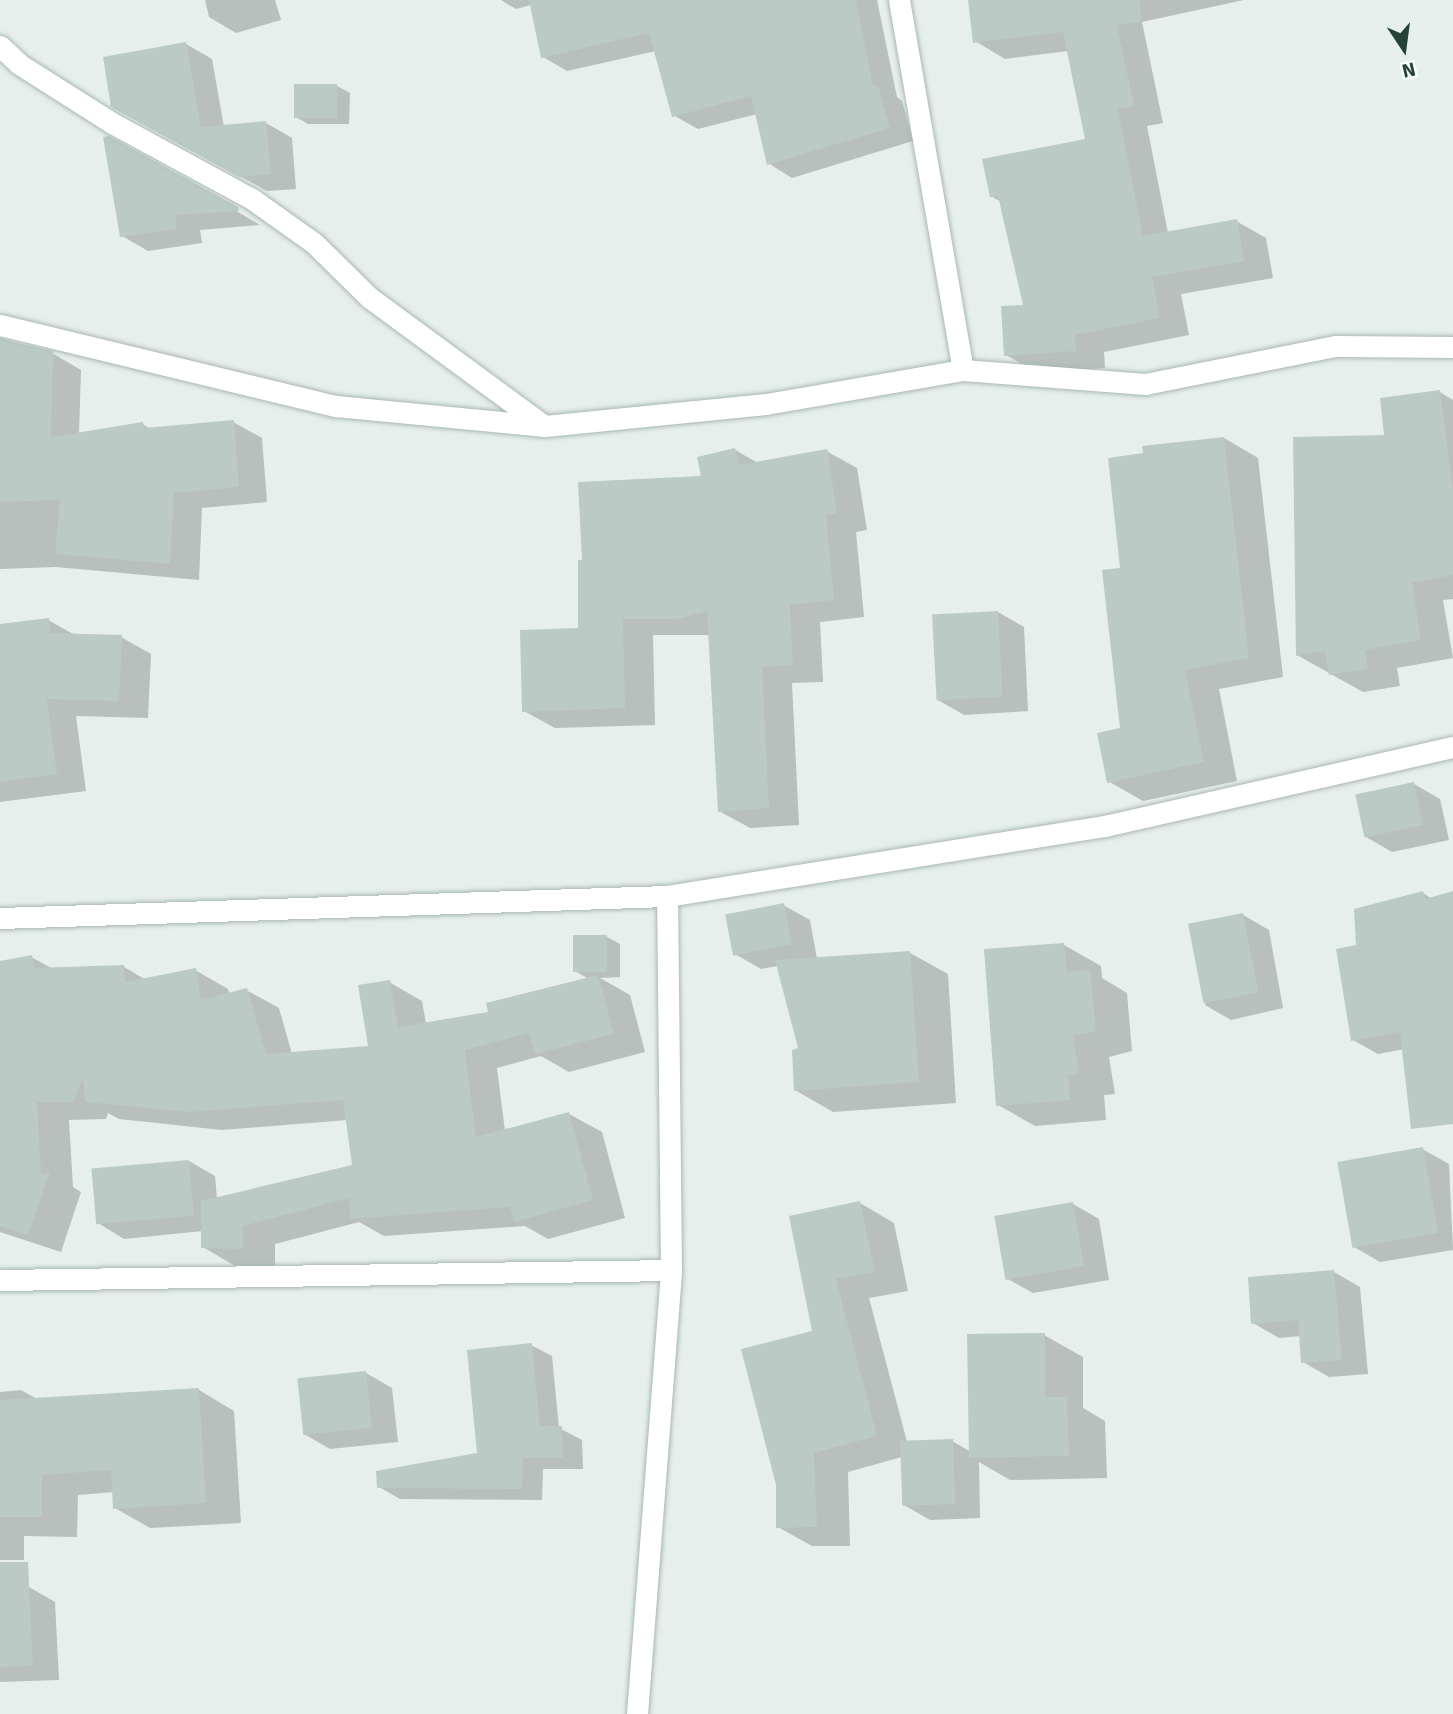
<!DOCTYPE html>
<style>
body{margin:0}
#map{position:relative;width:1453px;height:1714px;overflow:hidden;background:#e6efeb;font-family:Signika,sans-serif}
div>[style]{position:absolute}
.shadow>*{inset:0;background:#0003}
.building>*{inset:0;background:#bbcac4;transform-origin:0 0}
.roads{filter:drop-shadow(0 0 2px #a8b8b2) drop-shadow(0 0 2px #a8b8b2)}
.street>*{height:21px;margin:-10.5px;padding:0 10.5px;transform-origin:10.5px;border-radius:10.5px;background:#fff}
span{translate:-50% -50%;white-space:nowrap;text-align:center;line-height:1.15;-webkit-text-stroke:7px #f7fbf9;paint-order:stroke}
.north{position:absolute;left:1369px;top:14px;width:70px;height:70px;-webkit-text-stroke:5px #f7fbf9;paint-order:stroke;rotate:167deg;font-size:19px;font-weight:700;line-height:28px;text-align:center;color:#24423a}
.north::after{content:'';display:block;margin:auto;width:24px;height:32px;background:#24423a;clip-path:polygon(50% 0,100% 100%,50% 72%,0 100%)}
</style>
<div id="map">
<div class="shadow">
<div style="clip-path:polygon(205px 0,275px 0,281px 20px,236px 33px,209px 17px)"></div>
<div style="clip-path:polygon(501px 0,877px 0,897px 97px,902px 101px,913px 141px,792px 178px,768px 163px,757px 114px,698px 129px,673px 115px,656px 51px,567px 71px,543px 57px,531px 5px,516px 9px)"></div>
<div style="clip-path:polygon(979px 0,1244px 0,1142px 22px,1163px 123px,1147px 126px,1168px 233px,1236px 221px,1266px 238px,1273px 278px,1181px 294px,1189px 335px,1104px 352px,1105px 368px,1036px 372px,1006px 355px,1025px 307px,1001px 202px,991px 196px,1087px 140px,1068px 51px,1005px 59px,975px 41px)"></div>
<div style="clip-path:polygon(186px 44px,212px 59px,224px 127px,266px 123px,292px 138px,296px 189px,267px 191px,140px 121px)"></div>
<div style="clip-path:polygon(337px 86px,350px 93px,349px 124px,308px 124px,296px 117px)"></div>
<div style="clip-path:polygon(106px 140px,238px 212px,260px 225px,200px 230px,202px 243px,148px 251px,122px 236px)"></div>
<div style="clip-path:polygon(0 338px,52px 353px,81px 370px,79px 434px,142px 424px,151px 429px,233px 422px,262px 438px,267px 502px,202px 508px,199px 580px,56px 567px,0 569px)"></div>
<div style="clip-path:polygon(1440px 392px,1453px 400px,1453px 599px,1443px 600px,1453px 658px,1397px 668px,1400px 686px,1363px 692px,1297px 655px,1386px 437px)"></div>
<div style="clip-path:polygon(1224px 438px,1258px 458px,1283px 677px,1219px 689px,1237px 781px,1143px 801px,1108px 781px,1122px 729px,1122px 569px)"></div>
<div style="clip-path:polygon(735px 450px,758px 463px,826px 451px,857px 468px,867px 530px,856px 532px,864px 617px,820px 622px,823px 682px,792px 683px,799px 825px,750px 828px,719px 811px,710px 635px,653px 635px,655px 725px,555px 728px,524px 711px,579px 629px,584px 562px)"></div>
<div style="clip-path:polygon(998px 612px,1024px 627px,1028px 711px,964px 715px,938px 700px)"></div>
<div style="clip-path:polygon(48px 620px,75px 635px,121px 637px,151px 654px,148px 718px,76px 716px,86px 791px,0 802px,0 625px)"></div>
<div style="clip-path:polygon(1414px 784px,1440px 799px,1449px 840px,1392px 852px,1366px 837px)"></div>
<div style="clip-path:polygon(1423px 893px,1432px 899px,1453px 893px,1453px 1058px,1426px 1045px,1378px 1054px,1353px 1040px,1358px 946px)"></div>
<div style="clip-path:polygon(783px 905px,810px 920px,817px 959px,910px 953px,948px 974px,956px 1103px,833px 1112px,795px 1090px,800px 1050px,778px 966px,761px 969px,735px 954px)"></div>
<div style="clip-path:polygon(1243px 915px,1269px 930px,1283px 1008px,1231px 1020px,1205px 1005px)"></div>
<div style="clip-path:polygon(607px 937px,620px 944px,620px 977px,600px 978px,630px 995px,645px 1052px,569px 1072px,541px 1056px,497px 1068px,505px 1131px,569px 1114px,602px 1132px,625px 1218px,548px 1239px,525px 1226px,384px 1236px,359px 1222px,275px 1244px,275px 1266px,235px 1266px,203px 1247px,203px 1231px,124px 1239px,98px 1223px,189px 1161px,215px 1176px,217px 1199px,354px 1166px,348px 1120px,222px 1130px,119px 1119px,108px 1113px,106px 1119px,69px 1120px,73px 1187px,81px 1192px,61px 1252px,0 1232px,0 963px,31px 957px,53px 969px,124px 967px,146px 980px,195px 970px,228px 989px,229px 994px,246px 990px,279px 1008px,292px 1054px,370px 1047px,389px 982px,422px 1001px,426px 1024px,490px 1013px,589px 979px,575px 971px)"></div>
<div style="clip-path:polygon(1064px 945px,1101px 966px,1102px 978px,1127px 993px,1132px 1051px,1109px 1057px,1115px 1094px,1104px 1095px,1106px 1120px,1035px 1126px,998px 1105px)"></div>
<div style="clip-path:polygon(1422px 1149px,1449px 1164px,1453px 1250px,1380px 1262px,1354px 1247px)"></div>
<div style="clip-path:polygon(860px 1203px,894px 1223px,908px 1291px,869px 1298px,907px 1442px,952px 1441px,971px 1452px,1044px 1335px,1083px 1357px,1083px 1408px,1105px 1421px,1107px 1478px,1010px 1480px,979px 1462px,980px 1518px,930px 1520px,904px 1505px,902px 1457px,848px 1472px,850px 1546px,812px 1546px,778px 1527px,814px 1332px)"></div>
<div style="clip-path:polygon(1073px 1204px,1099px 1219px,1109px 1280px,1033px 1293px,1006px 1278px)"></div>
<div style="clip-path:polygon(1334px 1272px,1360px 1287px,1368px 1374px,1329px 1377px,1303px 1362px,1301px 1336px,1279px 1338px,1253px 1323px)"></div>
<div style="clip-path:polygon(531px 1345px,552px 1356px,559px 1428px,582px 1440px,583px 1469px,543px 1469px,542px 1500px,400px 1499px,379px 1487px,479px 1454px)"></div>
<div style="clip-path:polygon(366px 1373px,392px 1388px,398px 1442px,330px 1449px,304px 1434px)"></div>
<div style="clip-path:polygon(21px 1390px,37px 1399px,199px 1390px,234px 1411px,241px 1523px,150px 1528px,115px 1508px,114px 1492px,78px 1495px,77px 1537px,24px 1536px,24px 1560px,0 1560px,0 1392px)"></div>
<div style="clip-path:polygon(29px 1587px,55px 1602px,59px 1680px,0 1682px,0 1588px)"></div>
</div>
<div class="building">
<div style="clip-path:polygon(529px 0,856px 0,873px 86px,878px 85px,890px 128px,767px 165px,751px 96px,672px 117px,649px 33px,541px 58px)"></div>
<div style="clip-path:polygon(968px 0,1140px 0,1141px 22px,1117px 25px,1134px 106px,1118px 109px,1143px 236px,1237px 219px,1244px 261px,1152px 277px,1160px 318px,1075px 335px,1076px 351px,1004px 356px,1001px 306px,1023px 305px,998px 196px,990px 197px,982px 159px,1085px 139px,1063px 32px,973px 43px)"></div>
<div style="clip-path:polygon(186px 42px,201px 127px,266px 121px,271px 174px,239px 177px,111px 107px,103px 57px)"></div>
<div style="left:294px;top:84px;width:43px;height:34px"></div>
<div style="clip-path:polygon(109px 136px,238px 207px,239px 211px,175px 215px,177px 229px,120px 237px,103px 137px)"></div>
<div style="clip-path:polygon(0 339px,53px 351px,51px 437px,143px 422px,144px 428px,234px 420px,239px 487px,174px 493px,170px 564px,55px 554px,60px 500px,0 502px)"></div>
<div style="clip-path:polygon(1440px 390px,1453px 491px,1453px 575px,1412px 583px,1421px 640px,1365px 650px,1368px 669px,1329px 675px,1325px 651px,1296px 656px,1293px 437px,1384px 435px,1380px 398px)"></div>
<div style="clip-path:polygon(1224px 437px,1249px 658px,1185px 670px,1204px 762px,1107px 783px,1097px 733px,1120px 728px,1102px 570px,1120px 568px,1108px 458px,1143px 453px,1142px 446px)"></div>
<div style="clip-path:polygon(735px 448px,739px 465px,827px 449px,837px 513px,826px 515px,834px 600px,790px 605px,793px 665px,762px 667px,769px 808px,718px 812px,707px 611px,678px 619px,623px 619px,625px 708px,522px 712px,520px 630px,578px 628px,578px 560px,582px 560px,578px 482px,701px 476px,697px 457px)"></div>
<div style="left:998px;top:611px;width:86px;height:66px;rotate:87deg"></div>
<div style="clip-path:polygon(49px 618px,50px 633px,122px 635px,119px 701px,47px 699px,57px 774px,0 782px,0 624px)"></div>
<div style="left:1414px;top:782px;width:44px;height:60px;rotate:78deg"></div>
<div style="clip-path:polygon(1423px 891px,1425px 899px,1453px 891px,1453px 1124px,1411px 1129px,1400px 1032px,1351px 1041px,1336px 949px,1356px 945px,1354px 909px)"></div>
<div style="left:784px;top:903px;width:42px;height:60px;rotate:79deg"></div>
<div style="left:1243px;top:913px;width:81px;height:56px;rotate:79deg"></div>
<div style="left:573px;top:935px;width:34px;height:37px"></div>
<div style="clip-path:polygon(1064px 943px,1067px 972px,1090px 970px,1096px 1031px,1073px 1036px,1079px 1074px,1068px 1075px,1070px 1100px,996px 1106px,984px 949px)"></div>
<div style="clip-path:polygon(910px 951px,919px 1082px,794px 1091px,792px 1050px,798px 1048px,775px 960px)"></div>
<div style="clip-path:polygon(32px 955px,34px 968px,124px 965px,125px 982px,196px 968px,201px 1000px,247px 988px,266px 1054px,368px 1046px,358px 985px,390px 980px,398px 1027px,488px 1012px,486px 1003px,598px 975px,614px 1034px,535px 1054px,529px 1033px,465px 1050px,476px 1137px,569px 1112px,593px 1200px,514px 1222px,510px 1207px,350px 1219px,349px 1198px,243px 1226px,243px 1249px,201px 1248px,201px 1201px,352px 1165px,343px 1100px,189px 1112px,85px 1102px,83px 1076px,74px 1102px,37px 1102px,41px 1173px,50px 1172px,28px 1235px,0 1226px,0 961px)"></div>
<div style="left:1423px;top:1147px;width:87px;height:87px;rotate:80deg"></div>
<div style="left:189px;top:1160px;width:56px;height:98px;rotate:85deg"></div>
<div style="clip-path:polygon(860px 1201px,875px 1272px,836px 1279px,877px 1436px,814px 1453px,817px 1527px,776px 1528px,776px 1485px,741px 1349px,812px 1331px,789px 1216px)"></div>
<div style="left:1073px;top:1202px;width:65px;height:80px;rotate:80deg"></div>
<div style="clip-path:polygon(1334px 1270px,1342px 1360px,1301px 1363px,1298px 1320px,1251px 1324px,1248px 1277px)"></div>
<div style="clip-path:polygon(1045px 1333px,1045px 1397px,1067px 1397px,1069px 1456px,969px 1458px,967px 1334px)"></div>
<div style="clip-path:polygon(532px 1343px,540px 1426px,562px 1426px,563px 1458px,523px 1458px,522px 1489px,377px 1488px,376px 1471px,477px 1453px,467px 1350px)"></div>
<div style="left:366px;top:1371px;width:57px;height:69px;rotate:84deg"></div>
<div style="clip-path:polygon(199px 1388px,206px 1503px,113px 1509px,111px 1470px,42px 1475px,42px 1517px,0 1517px,0 1400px)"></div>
<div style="left:953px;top:1439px;width:65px;height:53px;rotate:88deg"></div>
<div style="clip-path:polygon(0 1562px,28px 1562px,33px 1666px,0 1667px)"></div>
</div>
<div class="roads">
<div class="street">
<div style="left:899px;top:0;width:375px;rotate:80.2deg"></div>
<div style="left:0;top:46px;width:26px;rotate:43deg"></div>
<div style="left:19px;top:64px;width:110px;rotate:32.4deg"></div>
<div style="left:112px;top:123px;width:159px;rotate:28.5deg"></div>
<div style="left:252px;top:199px;width:76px;rotate:35.4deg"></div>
<div style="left:314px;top:243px;width:78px;rotate:44.5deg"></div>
<div style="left:370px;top:298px;width:215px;rotate:36.3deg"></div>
<div style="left:0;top:325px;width:346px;rotate:13.6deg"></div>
<div style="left:336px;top:406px;width:210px;rotate:5.5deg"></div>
<div style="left:545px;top:426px;width:222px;rotate:-5.7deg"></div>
<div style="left:766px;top:404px;width:200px;rotate:-9.8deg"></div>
<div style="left:963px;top:370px;width:183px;rotate:4.4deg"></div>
<div style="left:1145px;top:384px;width:195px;rotate:-11.3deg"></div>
<div style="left:1336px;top:346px;width:117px;rotate:0.5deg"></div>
<div style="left:0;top:918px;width:667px;rotate:-1.89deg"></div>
<div style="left:667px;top:896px;width:444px;rotate:-9.1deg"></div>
<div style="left:1105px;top:826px;width:357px;rotate:-12.8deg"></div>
<div style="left:0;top:1280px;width:671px;rotate:-0.85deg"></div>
<div style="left:671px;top:1270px;width:374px;rotate:-90.6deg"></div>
<div style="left:637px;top:1714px;width:445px;rotate:-85.6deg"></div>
</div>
</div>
<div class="north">N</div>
</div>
